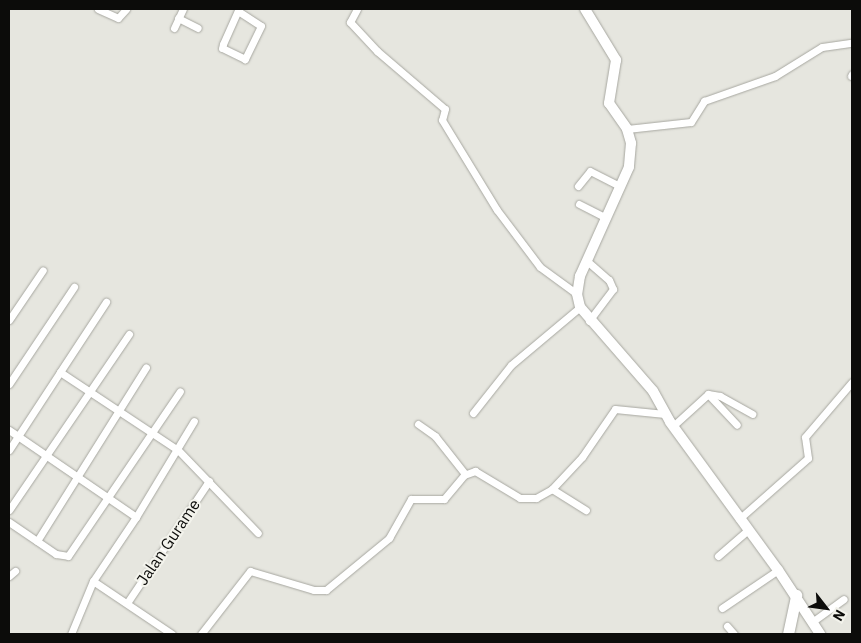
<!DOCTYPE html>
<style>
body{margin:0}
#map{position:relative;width:861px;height:643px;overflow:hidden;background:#e6e6df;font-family:"IBM Plex Sans",sans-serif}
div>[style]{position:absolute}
.roads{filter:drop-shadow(0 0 1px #a7a7a0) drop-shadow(0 0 1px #a7a7a0)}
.street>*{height:7px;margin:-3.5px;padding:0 3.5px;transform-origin:3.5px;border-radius:3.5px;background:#fff}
.secondary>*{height:10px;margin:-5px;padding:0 5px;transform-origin:5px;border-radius:5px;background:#fff}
.primary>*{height:11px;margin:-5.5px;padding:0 5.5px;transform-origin:5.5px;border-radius:5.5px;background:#fff}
span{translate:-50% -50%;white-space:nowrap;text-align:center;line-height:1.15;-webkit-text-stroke:4px #f3f3ec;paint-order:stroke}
.street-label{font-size:16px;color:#0c0c0a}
.frame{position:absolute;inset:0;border:10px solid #0c0c0a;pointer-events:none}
.north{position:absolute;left:801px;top:583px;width:50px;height:50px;-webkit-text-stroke:4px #f3f3ec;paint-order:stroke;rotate:120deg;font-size:14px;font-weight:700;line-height:20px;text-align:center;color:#0c0c0a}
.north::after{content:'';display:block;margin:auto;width:18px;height:22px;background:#0c0c0a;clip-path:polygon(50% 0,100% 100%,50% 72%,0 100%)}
</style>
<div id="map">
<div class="roads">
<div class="street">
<div style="left:98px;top:9px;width:22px;rotate:24deg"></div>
<div style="left:118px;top:18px;width:12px;rotate:-48deg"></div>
<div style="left:357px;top:9px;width:15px;rotate:118deg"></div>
<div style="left:350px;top:22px;width:40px;rotate:47deg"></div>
<div style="left:377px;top:51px;width:89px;rotate:40.5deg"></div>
<div style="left:445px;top:109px;width:11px;rotate:105deg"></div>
<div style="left:442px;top:120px;width:105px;rotate:58.6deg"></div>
<div style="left:497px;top:210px;width:71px;rotate:53deg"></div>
<div style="left:540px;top:267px;width:46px;rotate:36.1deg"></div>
<div style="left:238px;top:11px;width:27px;rotate:33deg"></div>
<div style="left:261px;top:26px;width:37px;rotate:116deg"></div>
<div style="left:245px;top:59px;width:25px;rotate:-154deg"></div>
<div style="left:222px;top:48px;width:4px;rotate:-76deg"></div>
<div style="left:223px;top:44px;width:36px;rotate:-66deg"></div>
<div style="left:238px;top:11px;width:2px;rotate:-63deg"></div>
<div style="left:178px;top:18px;width:22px;rotate:27deg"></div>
<div style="left:174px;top:28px;width:21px;rotate:-65deg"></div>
<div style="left:851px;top:76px;width:2px;rotate:-63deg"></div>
<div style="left:627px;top:129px;width:64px;rotate:-6.2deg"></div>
<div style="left:691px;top:122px;width:25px;rotate:-58deg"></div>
<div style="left:704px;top:101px;width:75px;rotate:-19.4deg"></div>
<div style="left:775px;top:76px;width:55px;rotate:-31.7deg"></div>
<div style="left:822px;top:47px;width:30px;rotate:-8deg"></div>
<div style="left:578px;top:186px;width:19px;rotate:-51deg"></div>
<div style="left:590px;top:171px;width:34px;rotate:27deg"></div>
<div style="left:579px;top:204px;width:30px;rotate:27deg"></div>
<div style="left:587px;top:261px;width:29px;rotate:41deg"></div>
<div style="left:609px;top:280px;width:10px;rotate:66deg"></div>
<div style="left:613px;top:289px;width:40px;rotate:127deg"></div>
<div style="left:9px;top:320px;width:60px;rotate:-55.8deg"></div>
<div style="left:60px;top:372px;width:84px;rotate:-56.7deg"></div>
<div style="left:9px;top:384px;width:117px;rotate:-56.2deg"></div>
<div style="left:708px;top:394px;width:12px;rotate:9deg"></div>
<div style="left:720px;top:396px;width:37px;rotate:29deg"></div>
<div style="left:473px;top:413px;width:61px;rotate:-51.6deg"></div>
<div style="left:511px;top:365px;width:90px;rotate:-40deg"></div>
<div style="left:418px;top:424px;width:21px;rotate:35deg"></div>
<div style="left:435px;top:436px;width:48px;rotate:51.7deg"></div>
<div style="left:673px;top:426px;width:47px;rotate:-42.4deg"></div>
<div style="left:708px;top:394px;width:42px;rotate:46.9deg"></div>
<div style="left:9px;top:430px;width:154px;rotate:34.4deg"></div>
<div style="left:136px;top:517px;width:77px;rotate:123.9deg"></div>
<div style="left:93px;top:581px;width:95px;rotate:33.9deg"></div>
<div style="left:9px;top:450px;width:93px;rotate:-56.8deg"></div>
<div style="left:60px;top:372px;width:141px;rotate:33.5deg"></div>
<div style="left:178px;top:450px;width:115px;rotate:46.1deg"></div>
<div style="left:552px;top:489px;width:40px;rotate:32deg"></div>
<div style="left:9px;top:510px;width:213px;rotate:-55.7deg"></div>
<div style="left:136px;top:517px;width:112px;rotate:-58.9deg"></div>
<div style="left:739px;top:519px;width:92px;rotate:-41.5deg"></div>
<div style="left:808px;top:458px;width:21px;rotate:-98deg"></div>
<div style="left:805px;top:437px;width:72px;rotate:-49.5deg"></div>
<div style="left:9px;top:522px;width:57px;rotate:34.2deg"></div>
<div style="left:56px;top:554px;width:12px;rotate:9deg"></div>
<div style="left:68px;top:556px;width:199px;rotate:-55.8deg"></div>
<div style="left:37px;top:541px;width:205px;rotate:-57.9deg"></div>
<div style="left:718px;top:556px;width:40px;rotate:-41deg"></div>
<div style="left:9px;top:576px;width:8px;rotate:-40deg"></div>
<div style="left:127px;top:603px;width:147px;rotate:-56.1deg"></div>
<div style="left:722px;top:608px;width:68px;rotate:-34.2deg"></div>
<div style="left:812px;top:622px;width:39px;rotate:-36deg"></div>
<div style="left:727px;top:626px;width:11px;rotate:49deg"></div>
<div style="left:71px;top:634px;width:57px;rotate:-67.5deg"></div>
<div style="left:201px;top:634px;width:80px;rotate:-52.1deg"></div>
<div style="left:250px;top:571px;width:67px;rotate:16.5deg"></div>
<div style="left:314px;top:590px;width:12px"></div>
<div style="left:326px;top:590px;width:82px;rotate:-39.5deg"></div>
<div style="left:389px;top:538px;width:45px;rotate:-60.6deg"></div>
<div style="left:411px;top:499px;width:33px"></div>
<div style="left:444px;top:499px;width:31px;rotate:-50deg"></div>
<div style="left:464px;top:475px;width:12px;rotate:-20deg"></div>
<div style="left:475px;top:471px;width:52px;rotate:31deg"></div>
<div style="left:520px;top:498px;width:16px"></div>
<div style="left:536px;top:498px;width:18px;rotate:-29deg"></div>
<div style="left:552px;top:489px;width:44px;rotate:-46.8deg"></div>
<div style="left:582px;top:457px;width:58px;rotate:-55.5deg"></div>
<div style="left:615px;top:409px;width:50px;rotate:5.7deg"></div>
</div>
<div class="secondary">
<div style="left:585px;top:9px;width:60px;rotate:58.7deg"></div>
<div style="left:616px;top:60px;width:44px;rotate:99.2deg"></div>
<div style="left:609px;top:103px;width:32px;rotate:55deg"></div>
<div style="left:627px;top:129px;width:15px;rotate:74deg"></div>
<div style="left:631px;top:143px;width:24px;rotate:95deg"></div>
<div style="left:629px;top:167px;width:120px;rotate:114.2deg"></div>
<div style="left:580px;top:276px;width:18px;rotate:99deg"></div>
<div style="left:577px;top:294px;width:13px;rotate:77deg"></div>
<div style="left:580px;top:307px;width:111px;rotate:49deg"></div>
<div style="left:653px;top:391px;width:35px;rotate:61deg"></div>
<div style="left:670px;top:422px;width:183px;rotate:53.9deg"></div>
<div style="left:778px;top:570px;width:77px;rotate:56.7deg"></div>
</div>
<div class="primary">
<div style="left:788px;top:634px;width:40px;rotate:-78deg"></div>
</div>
</div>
<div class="street-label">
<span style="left:168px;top:542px;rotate:-56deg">Jalan Gurame</span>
</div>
<div class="frame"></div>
<div class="north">N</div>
</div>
